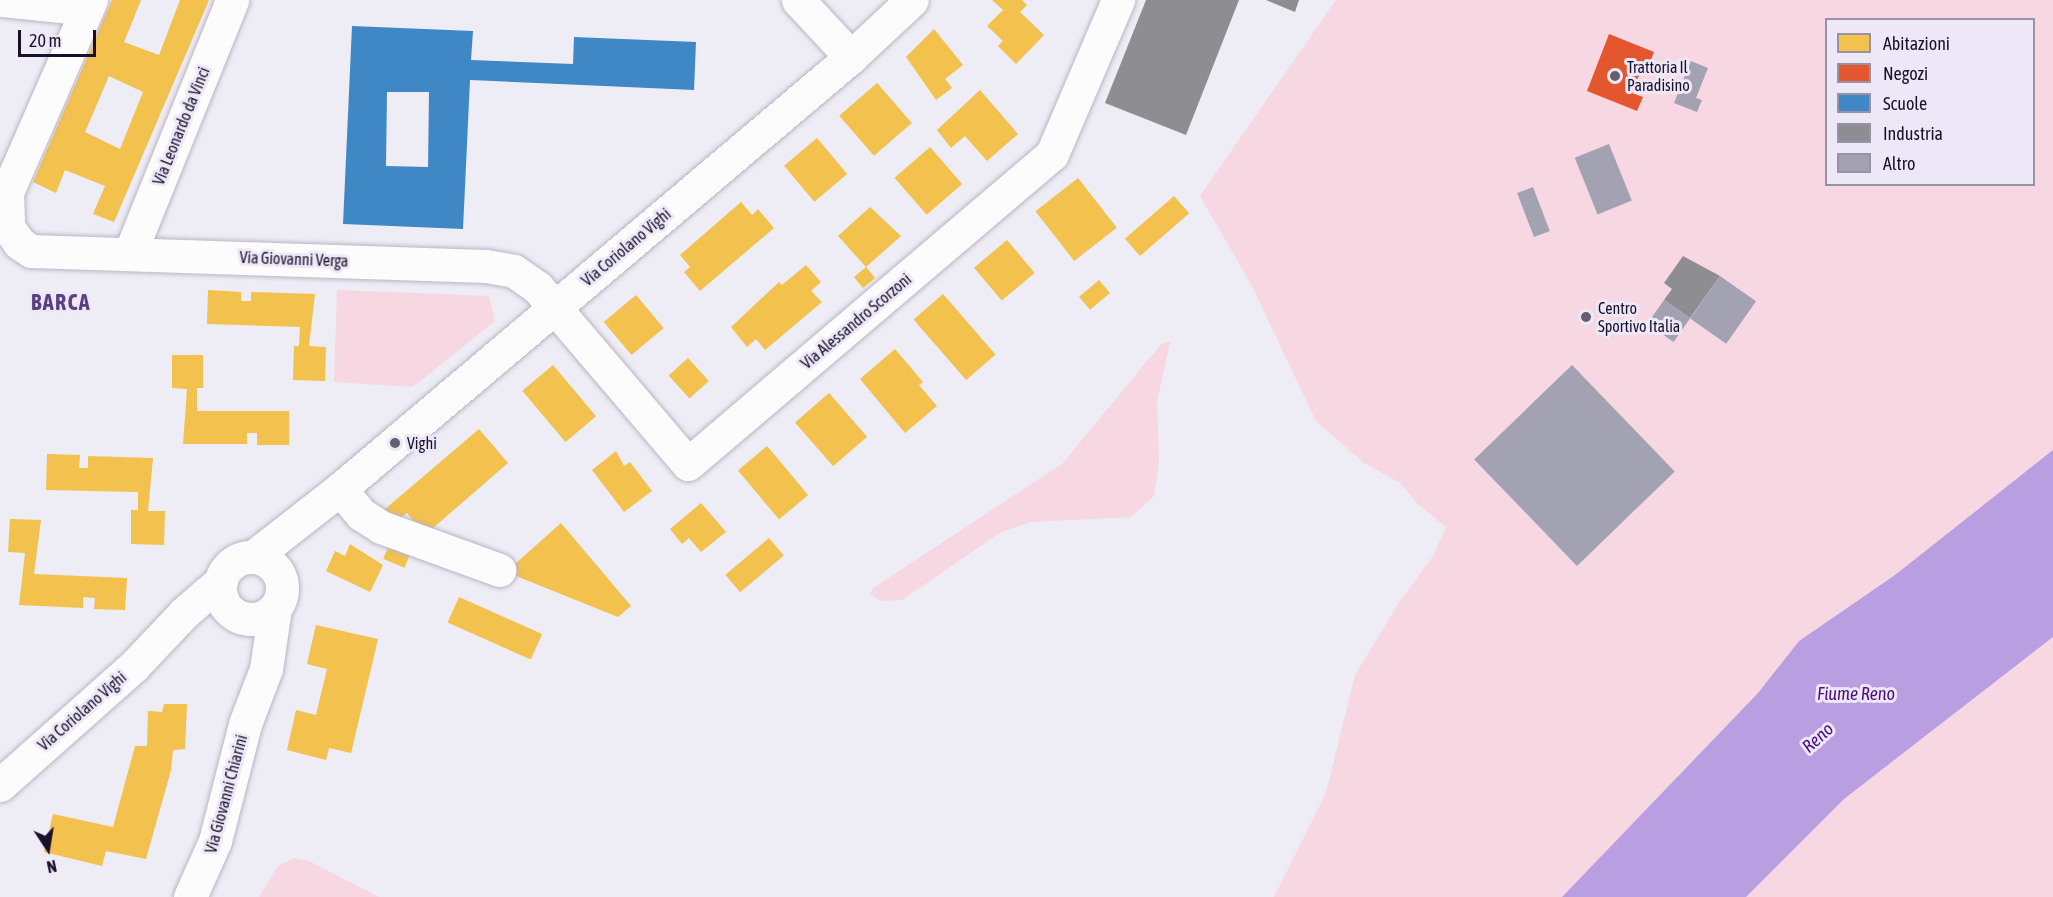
<!DOCTYPE html>
<style>
body{margin:0}
#map{position:relative;width:2053px;height:897px;overflow:hidden;background:#eeecf4;font-family:"Asap Condensed",sans-serif}
div>[style]{position:absolute}
.green>*{inset:0;background:#f6d7e2}
.water>*{inset:0;background:#ba9ee2}
.homes>*{inset:0;background:#f2c14e;transform-origin:0 0}
.shops>*{inset:0;background:#e4572e}
.schools>*{inset:0;background:#3f88c5}
.industry>*{inset:0;background:#8d8d92}
.building>*{inset:0;background:#a3a2b3;transform-origin:0 0}
.roads{filter:drop-shadow(0 0 2px #bbb4c6) drop-shadow(0 0 2px #bbb4c6)}
.minor>*{height:33px;margin:-16.5px;padding:0 16.5px;transform-origin:16.5px;border-radius:16.5px;background:#fcfcfd}
.minor>.ring{margin:-16.5px;padding:0;box-sizing:content-box;background:none;border:33px solid #fcfcfd;border-radius:50%}
.dots>*{width:16px;height:16px;translate:-50% -50%;box-sizing:border-box;border:3px solid #ede8f7;border-radius:50%}
span{translate:-50% -50%;white-space:nowrap;text-align:center;line-height:1.15;-webkit-text-stroke:6px #ede8f7;paint-order:stroke}
.poi-label{font-size:16px;color:#1b102a}
.left{translate:0 -50%;text-align:left}
.street-label{font-size:16px;color:#1b102a}
.water-label{font-size:18px;color:#4c0e7f;font-style:italic}
.district-label{font-size:22px;color:#5b3f7f;font-weight:700;letter-spacing:1.5px}
.legend{position:absolute;left:1825px;top:18px;width:210px;height:168px;box-sizing:border-box;background:#ede8f7;border:2px solid #9992a5;margin:0;padding:8px 10px;list-style:none;font-size:18px;color:#1b102a}
.legend li{display:flex;align-items:center;gap:12px;height:30px}
.legend b{width:30px;border:2px solid #9992a5}
.north{position:absolute;left:18px;top:819px;width:60px;height:60px;-webkit-text-stroke:4px #ede8f7;paint-order:stroke;rotate:168deg;font-size:16px;font-weight:700;line-height:24px;text-align:center;color:#1b102a}
.north::after{content:'';display:block;margin:auto;width:21px;height:27px;background:#1b102a;clip-path:polygon(50% 0,100% 100%,50% 72%,0 100%)}
.scale{position:absolute;left:18px;top:30px;width:78px;height:27px;box-sizing:border-box;border:3px solid #1b102a;border-top:0;padding-left:8px;font-size:18px;line-height:21px;white-space:nowrap;color:#1b102a;-webkit-text-stroke:4px #ede8f7;paint-order:stroke}
</style>
<div id="map">
<div class="green">
<div style="clip-path:polygon(evenodd,1336px 0,2053px 0,2053px 450px,1895px 575px,1799px 641px,1758px 693px,1562px 897px,1274px 897px,1326px 793px,1355px 675px,1400px 601px,1433px 556px,1446px 527px,1418px 504px,1400px 483px,1364px 463px,1316px 421px,1252px 286px,1200px 196px,1336px 0,1826px 20px,2034px 20px,2034px 184px,1826px 184px,1826px 20px)"></div>
<div style="clip-path:polygon(337px 290px,489px 296px,495px 321px,413px 387px,334px 382px)"></div>
<div style="clip-path:polygon(1170px 342px,1157px 402px,1159px 463px,1154px 496px,1131px 517px,1031px 522px,1001px 532px,902px 600px,880px 601px,870px 594px,873px 588px,1062px 464px,1162px 343px)"></div>
<div style="clip-path:polygon(2053px 637px,2053px 897px,1746px 897px,1844px 799px)"></div>
<div style="clip-path:polygon(294px 858px,309px 861px,379px 897px,259px 897px,278px 866px)"></div>
</div>
<div class="water">
<div style="clip-path:polygon(2053px 450px,2053px 637px,1844px 799px,1746px 897px,1562px 897px,1758px 693px,1799px 641px,1895px 575px)"></div>
</div>
<div class="homes">
<div style="clip-path:polygon(evenodd,112px 0,141px 0,124px 42px,159px 55px,180px 0,209px 0,114px 222px,93px 214px,105px 186px,65px 170px,56px 193px,33px 182px,112px 0,109px 76px,143px 92px,120px 149px,85px 132px,109px 76px)"></div>
<div style="clip-path:polygon(992px 0,1022px 0,1027px 5px,1020px 12px,1044px 35px,1016px 64px,998px 46px,1003px 41px,987px 26px,1003px 10px)"></div>
<div style="clip-path:polygon(934px 29px,963px 65px,945px 79px,952px 88px,936px 100px,906px 57px)"></div>
<div style="left:877px;top:83px;width:53px;height:50px;rotate:49deg"></div>
<div style="clip-path:polygon(980px 90px,1018px 134px,987px 161px,965px 136px,951px 148px,937px 130px)"></div>
<div style="left:817px;top:138px;width:47px;height:43px;rotate:50deg"></div>
<div style="left:930px;top:147px;width:49px;height:47px;rotate:49deg"></div>
<div style="left:1078px;top:178px;width:63px;height:54px;rotate:52deg"></div>
<div style="left:1174px;top:196px;width:23px;height:65px;rotate:49deg"></div>
<div style="clip-path:polygon(741px 202px,752px 215px,758px 209px,774px 228px,700px 291px,684px 272px,690px 267px,680px 255px)"></div>
<div style="clip-path:polygon(870px 207px,901px 236px,866px 267px,875px 278px,863px 288px,854px 277px,866px 267px,838px 236px)"></div>
<div style="left:1007px;top:240px;width:43px;height:43px;rotate:50deg"></div>
<div style="clip-path:polygon(806px 265px,821px 282px,811px 291px,822px 302px,765px 350px,756px 339px,747px 347px,731px 327px,779px 282px,782px 285px)"></div>
<div style="left:1099px;top:280px;width:17px;height:26px;rotate:50deg"></div>
<div style="clip-path:polygon(208px 290px,241px 292px,241px 301px,251px 301px,251px 292px,315px 294px,309px 346px,326px 347px,325px 381px,293px 380px,294px 346px,299px 346px,300px 327px,207px 324px)"></div>
<div style="left:943px;top:294px;width:80px;height:39px;rotate:49deg"></div>
<div style="left:636px;top:295px;width:43px;height:42px;rotate:50deg"></div>
<div style="clip-path:polygon(895px 349px,923px 382px,919px 385px,937px 406px,905px 433px,860px 379px)"></div>
<div style="clip-path:polygon(172px 355px,203px 355px,203px 388px,197px 388px,197px 411px,289px 411px,289px 445px,257px 445px,257px 433px,247px 433px,247px 444px,183px 444px,187px 389px,172px 388px)"></div>
<div style="left:688px;top:358px;width:31px;height:26px;rotate:48deg"></div>
<div style="left:553px;top:365px;width:67px;height:40px;rotate:50deg"></div>
<div style="left:829px;top:393px;width:58px;height:45px;rotate:49deg"></div>
<div style="clip-path:polygon(479px 429px,508px 463px,425px 535px,407px 513px,395px 523px,384px 510px)"></div>
<div style="left:767px;top:446px;width:64px;height:38px;rotate:50deg"></div>
<div style="clip-path:polygon(616px 451px,624px 466px,630px 462px,652px 491px,624px 512px,592px 470px)"></div>
<div style="clip-path:polygon(47px 454px,80px 455px,79px 468px,88px 468px,88px 456px,153px 458px,148px 511px,165px 511px,164px 545px,131px 544px,131px 510px,138px 510px,138px 492px,46px 490px)"></div>
<div style="clip-path:polygon(701px 503px,726px 532px,701px 552px,689px 538px,682px 544px,670px 529px)"></div>
<div style="clip-path:polygon(10px 519px,41px 520px,34px 574px,127px 578px,125px 610px,94px 609px,95px 598px,83px 597px,83px 608px,19px 605px,25px 553px,8px 552px)"></div>
<div style="clip-path:polygon(561px 523px,631px 606px,618px 617px,506px 572px)"></div>
<div style="left:769px;top:538px;width:23px;height:57px;rotate:50deg"></div>
<div style="clip-path:polygon(350px 544px,383px 565px,370px 592px,326px 571px,335px 551px,345px 556px)"></div>
<div style="left:389px;top:545px;width:23px;height:15px;rotate:23deg"></div>
<div style="left:459px;top:597px;width:91px;height:28px;rotate:24deg"></div>
<div style="clip-path:polygon(316px 625px,378px 639px,351px 753px,329px 748px,326px 760px,287px 750px,296px 710px,316px 715px,327px 669px,307px 664px)"></div>
<div style="clip-path:polygon(164px 704px,187px 704px,185px 749px,173px 750px,171px 770px,146px 859px,106px 851px,102px 866px,44px 852px,53px 814px,113px 827px,135px 746px,147px 746px,148px 711px,162px 712px)"></div>
</div>
<div class="shops">
<div style="clip-path:polygon(1609px 34px,1654px 52px,1648px 68px,1643px 65px,1632px 93px,1643px 97px,1637px 111px,1587px 91px)"></div>
</div>
<div class="schools">
<div style="clip-path:polygon(evenodd,352px 26px,473px 31px,471px 60px,573px 64px,574px 37px,696px 42px,694px 90px,470px 80px,463px 229px,343px 224px,352px 26px,387px 92px,429px 92px,428px 167px,386px 166px,387px 92px)"></div>
</div>
<div class="industry">
<div style="clip-path:polygon(1146px 0,1239px 0,1186px 135px,1105px 103px)"></div>
<div style="clip-path:polygon(1266px 0,1299px 0,1295px 12px)"></div>
<div style="clip-path:polygon(1683px 256px,1720px 276px,1690px 318px,1664px 300px,1672px 289px,1664px 283px)"></div>
</div>
<div class="building">
<div style="clip-path:polygon(1691px 61px,1708px 68px,1696px 98px,1702px 100px,1697px 112px,1674px 103px)"></div>
<div style="left:1609px;top:144px;width:61px;height:37px;rotate:68deg"></div>
<div style="left:1533px;top:187px;width:47px;height:17px;rotate:69deg"></div>
<div style="left:1720px;top:276px;width:44px;height:52px;rotate:35deg"></div>
<div style="left:1664px;top:300px;width:32px;height:29px;rotate:35deg"></div>
<div style="left:1572px;top:365px;width:148px;height:136px;rotate:46deg"></div>
</div>
<div class="roads">
<div class="minor">
<div style="left:3px;top:0;width:84px;rotate:6.1deg"></div>
<div style="left:91px;top:0;width:210px;rotate:113.6deg"></div>
<div style="left:7px;top:192px;width:35px;rotate:88deg"></div>
<div style="left:8px;top:227px;width:19px;rotate:55deg"></div>
<div style="left:19px;top:243px;width:14px;rotate:34deg"></div>
<div style="left:31px;top:251px;width:455px;rotate:1.9deg"></div>
<div style="left:486px;top:266px;width:28px;rotate:10deg"></div>
<div style="left:514px;top:271px;width:29px;rotate:35deg"></div>
<div style="left:538px;top:288px;width:231px;rotate:49.6deg"></div>
<div style="left:688px;top:464px;width:478px;rotate:-40.4deg"></div>
<div style="left:1052px;top:154px;width:168px;rotate:-66.8deg"></div>
<div style="left:798px;top:0;width:78px;rotate:47.1deg"></div>
<div style="left:130px;top:253px;width:273px;rotate:-68deg"></div>
<div style="left:340px;top:489px;width:33px;rotate:50deg"></div>
<div style="left:361px;top:514px;width:24px;rotate:33deg"></div>
<div style="left:381px;top:527px;width:126px;rotate:20deg"></div>
<div style="left:253px;top:557px;width:110px;rotate:-38deg"></div>
<div style="left:340px;top:489px;width:669px;rotate:-40.21deg"></div>
<div style="left:851px;top:57px;width:83px;rotate:-43.1deg"></div>
<div class="ring" style="left:220px;top:557px;width:29px;height:29px"></div>
<div style="left:0;top:785px;width:178px;rotate:-41.6deg"></div>
<div style="left:133px;top:667px;width:74px;rotate:-46.6deg"></div>
<div style="left:184px;top:613px;width:49px;rotate:-40.9deg"></div>
<div style="left:190px;top:897px;width:61px;rotate:-65.9deg"></div>
<div style="left:215px;top:841px;width:121px;rotate:-75.6deg"></div>
<div style="left:245px;top:724px;width:59px;rotate:-69.1deg"></div>
<div style="left:266px;top:669px;width:62px;rotate:-81.6deg"></div>
</div>
</div>
<div class="dots">
<div style="left:1615px;top:76px;background:#655d71"></div>
<div style="left:1586px;top:317px;background:#655d71"></div>
<div style="left:395px;top:443px;background:#655d71"></div>
</div>
<div class="poi-label">
<span class="left" style="left:1627px;top:76px">Trattoria Il<br>Paradisino</span>
<span class="left" style="left:1598px;top:317px">Centro<br>Sportivo Italia</span>
<span class="left" style="left:407px;top:443px">Vighi</span>
</div>
<div class="street-label">
<span style="left:181px;top:126px;rotate:-68deg">Via Leonardo da Vinci</span>
<span style="left:626px;top:247px;rotate:-40deg">Via Coriolano Vighi</span>
<span style="left:294px;top:259px;rotate:2deg">Via Giovanni Verga</span>
<span style="left:856px;top:321px;rotate:-40deg">Via Alessandro Scorzoni</span>
<span style="left:82px;top:711px;rotate:-41deg">Via Coriolano Vighi</span>
<span style="left:226px;top:794px;rotate:-75deg">Via Giovanni Chiarini</span>
</div>
<div class="water-label">
<span style="left:1856px;top:694px">Fiume Reno</span>
<span style="left:1818px;top:738px;rotate:-42deg">Reno</span>
</div>
<div class="district-label">
<span style="left:61px;top:303px">BARCA</span>
</div>
<ul class="legend">
<li><b style="height:16px;background:#f2c14e"></b>Abitazioni</li>
<li><b style="height:16px;background:#e4572e"></b>Negozi</li>
<li><b style="height:16px;background:#3f88c5"></b>Scuole</li>
<li><b style="height:16px;background:#8d8d92"></b>Industria</li>
<li><b style="height:16px;background:#a3a2b3"></b>Altro</li>
</ul>
<div class="north">N</div>
<div class="scale">20 m</div>
</div>
